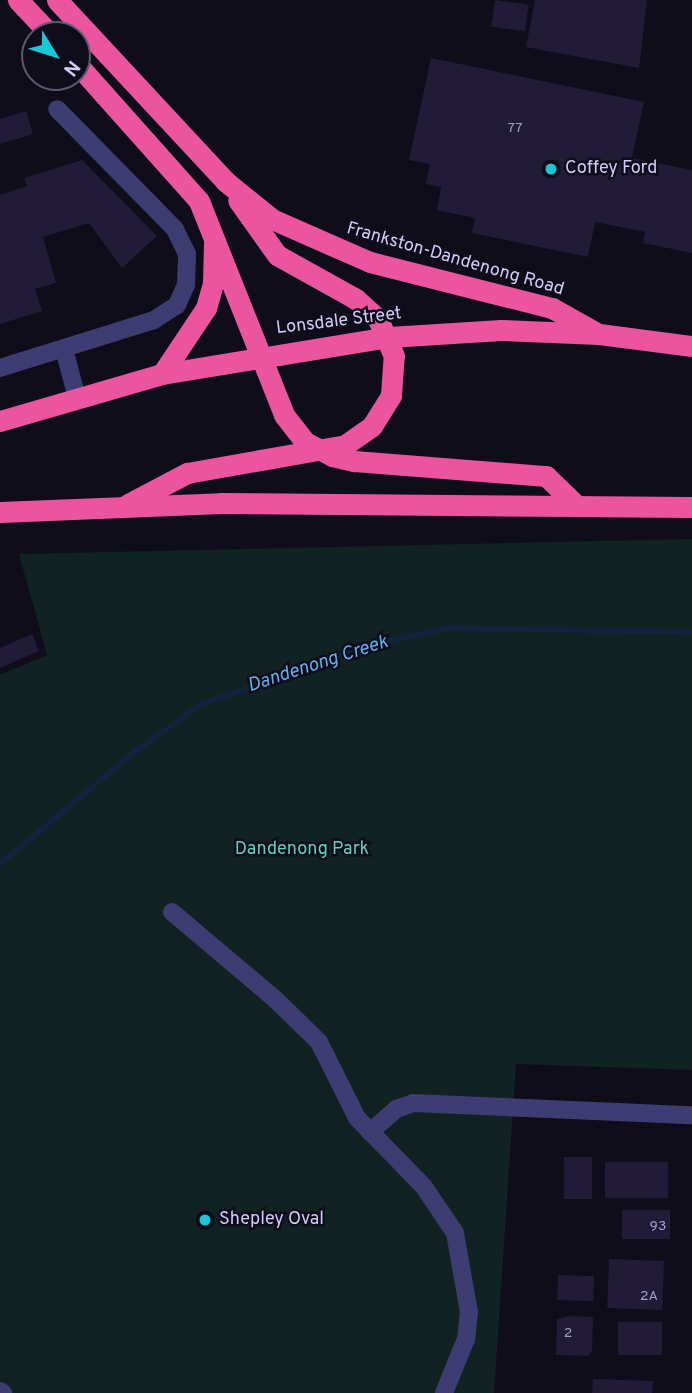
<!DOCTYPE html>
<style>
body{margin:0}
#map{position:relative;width:692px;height:1393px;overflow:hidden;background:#0f0d1a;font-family:Overpass,sans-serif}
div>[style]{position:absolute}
.green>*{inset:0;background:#102322}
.stream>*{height:6px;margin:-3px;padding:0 3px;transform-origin:3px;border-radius:3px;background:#12243d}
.building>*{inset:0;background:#211b38;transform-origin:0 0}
.minor>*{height:18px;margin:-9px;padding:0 9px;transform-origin:9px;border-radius:9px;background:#3e3d73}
.highway>*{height:21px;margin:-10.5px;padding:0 10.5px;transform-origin:10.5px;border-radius:10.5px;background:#eb549e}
.dots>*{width:19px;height:19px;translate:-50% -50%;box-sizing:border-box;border:4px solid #0f0d1a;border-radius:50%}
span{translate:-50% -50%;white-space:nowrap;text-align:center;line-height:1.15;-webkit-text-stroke:5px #0f0d1a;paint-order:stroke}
.number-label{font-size:14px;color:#a49fc9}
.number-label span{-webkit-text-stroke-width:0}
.poi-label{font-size:18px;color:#d0cbf9}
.left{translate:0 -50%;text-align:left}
.street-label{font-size:18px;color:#d0cbf9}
.park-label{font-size:18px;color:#61cfb3}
.water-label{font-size:19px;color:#65afed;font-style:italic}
.north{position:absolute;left:21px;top:21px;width:70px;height:70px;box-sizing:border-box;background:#0f0d1a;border:2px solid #5c5973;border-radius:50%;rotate:128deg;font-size:19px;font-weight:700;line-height:28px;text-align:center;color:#d0cbf9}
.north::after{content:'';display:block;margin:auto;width:24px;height:32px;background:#19c6d7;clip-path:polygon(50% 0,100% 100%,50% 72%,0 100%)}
</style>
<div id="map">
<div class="green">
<div style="clip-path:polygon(692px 539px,692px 1070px,516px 1064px,494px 1393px,0 1393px,0 675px,47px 655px,19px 554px)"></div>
</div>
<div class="stream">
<div style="left:0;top:864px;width:175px;rotate:-39.9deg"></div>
<div style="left:134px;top:752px;width:83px;rotate:-35.2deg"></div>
<div style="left:202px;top:704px;width:179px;rotate:-19.2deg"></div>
<div style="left:371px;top:645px;width:79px;rotate:-12.4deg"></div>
<div style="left:448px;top:628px;width:244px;rotate:0.9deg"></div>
</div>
<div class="building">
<div style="left:495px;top:0;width:34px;height:27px;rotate:8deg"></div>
<div style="clip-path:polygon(535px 0,647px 0,639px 68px,526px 47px)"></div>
<div style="clip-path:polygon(431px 58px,644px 102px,632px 158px,692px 170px,692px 253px,643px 243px,645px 232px,595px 222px,588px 257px,472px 233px,475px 218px,437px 210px,441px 187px,426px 184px,430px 164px,409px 160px)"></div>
<div style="clip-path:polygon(26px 111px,33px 134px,0 144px,0 119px)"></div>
<div style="clip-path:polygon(82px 160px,157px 236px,122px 268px,89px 223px,43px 237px,56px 283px,35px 289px,42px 311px,0 324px,0 195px,27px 186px,24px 178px)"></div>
<div style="clip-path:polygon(32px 634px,39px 651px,0 668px,0 648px)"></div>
<div style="left:564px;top:1157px;width:28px;height:42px"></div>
<div style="left:668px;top:1162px;width:36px;height:63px;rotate:90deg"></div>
<div style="left:622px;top:1210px;width:48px;height:29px"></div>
<div style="left:609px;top:1259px;width:55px;height:49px;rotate:2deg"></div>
<div style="left:558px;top:1275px;width:36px;height:25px;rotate:2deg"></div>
<div style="clip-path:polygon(570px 1316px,593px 1317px,592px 1351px,588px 1356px,556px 1355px,557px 1319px)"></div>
<div style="left:618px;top:1322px;width:44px;height:33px"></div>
<div style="clip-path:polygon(593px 1379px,653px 1381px,652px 1393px,592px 1393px)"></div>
</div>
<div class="minor">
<div style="left:64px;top:349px;width:51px;rotate:75.1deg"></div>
<div style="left:0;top:368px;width:161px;rotate:-17.3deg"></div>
<div style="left:154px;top:320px;width:27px;rotate:-33deg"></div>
<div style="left:177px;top:305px;width:22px;rotate:-66deg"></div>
<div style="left:186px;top:285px;width:31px;rotate:-88deg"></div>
<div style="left:187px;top:254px;width:28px;rotate:-116deg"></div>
<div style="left:175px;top:229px;width:168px;rotate:-134.5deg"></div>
<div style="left:172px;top:912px;width:136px;rotate:40.2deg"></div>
<div style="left:276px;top:1000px;width:60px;rotate:44.3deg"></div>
<div style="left:319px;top:1042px;width:85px;rotate:63.4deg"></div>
<div style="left:357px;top:1118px;width:96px;rotate:45.8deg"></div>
<div style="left:424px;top:1187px;width:55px;rotate:56deg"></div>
<div style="left:455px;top:1233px;width:80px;rotate:80deg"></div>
<div style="left:469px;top:1312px;width:27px;rotate:96deg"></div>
<div style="left:466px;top:1339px;width:58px;rotate:112.2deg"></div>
<div style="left:370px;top:1132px;width:35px;rotate:-41deg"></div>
<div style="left:396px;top:1109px;width:18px;rotate:-19deg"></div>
<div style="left:413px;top:1103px;width:279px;rotate:2.5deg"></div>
<div style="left:0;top:1391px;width:4px;rotate:34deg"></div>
</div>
<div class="highway">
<div style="left:18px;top:0;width:48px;rotate:46.7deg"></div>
<div style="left:57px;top:0;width:247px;rotate:47.1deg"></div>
<div style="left:225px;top:181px;width:60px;rotate:39deg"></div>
<div style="left:272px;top:219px;width:107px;rotate:23.7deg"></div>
<div style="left:370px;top:262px;width:188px;rotate:14.2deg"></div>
<div style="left:552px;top:308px;width:49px;rotate:29.2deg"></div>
<div style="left:77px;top:64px;width:183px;rotate:48.3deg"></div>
<div style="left:199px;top:201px;width:230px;rotate:68.3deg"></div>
<div style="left:284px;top:415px;width:34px;rotate:52deg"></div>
<div style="left:305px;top:442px;width:30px;rotate:27deg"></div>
<div style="left:332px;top:456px;width:23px;rotate:13deg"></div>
<div style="left:354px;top:461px;width:193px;rotate:4.5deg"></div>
<div style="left:546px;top:476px;width:39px;rotate:44deg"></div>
<div style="left:162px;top:374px;width:79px;rotate:-56.3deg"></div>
<div style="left:206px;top:308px;width:26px;rotate:-74deg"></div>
<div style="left:213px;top:283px;width:40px;rotate:-88.6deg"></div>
<div style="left:0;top:421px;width:169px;rotate:-16.2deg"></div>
<div style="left:162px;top:374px;width:230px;rotate:-9.3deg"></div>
<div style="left:389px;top:337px;width:112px;rotate:-3.6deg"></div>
<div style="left:501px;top:330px;width:98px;rotate:2.3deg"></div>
<div style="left:599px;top:334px;width:94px;rotate:7.4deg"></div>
<div style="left:128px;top:504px;width:67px;rotate:-27.7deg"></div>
<div style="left:187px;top:473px;width:160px;rotate:-10deg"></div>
<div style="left:345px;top:445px;width:33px;rotate:-35deg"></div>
<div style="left:372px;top:426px;width:36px;rotate:-58deg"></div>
<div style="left:391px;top:395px;width:39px;rotate:-86deg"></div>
<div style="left:394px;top:356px;width:40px;rotate:-113.4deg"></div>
<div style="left:378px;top:319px;width:30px;rotate:-138deg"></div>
<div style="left:356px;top:299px;width:90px;rotate:-150.9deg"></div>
<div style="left:277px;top:255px;width:67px;rotate:-125.3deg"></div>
<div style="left:0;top:512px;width:221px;rotate:-2.3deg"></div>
<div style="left:221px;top:503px;width:471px;rotate:0.5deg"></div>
</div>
<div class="dots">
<div style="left:551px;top:169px;background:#19c6d7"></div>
<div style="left:205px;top:1220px;background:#19c6d7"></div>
</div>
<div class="number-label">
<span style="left:515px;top:129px">77</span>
<span style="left:658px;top:1227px">93</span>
<span style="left:649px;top:1297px">2A</span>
<span style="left:568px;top:1334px">2</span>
</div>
<div class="poi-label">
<span class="left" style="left:565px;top:169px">Coffey Ford</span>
<span class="left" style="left:219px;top:1220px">Shepley Oval</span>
</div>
<div class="street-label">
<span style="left:455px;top:260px;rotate:16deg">Frankston-Dandenong Road</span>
<span style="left:339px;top:322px;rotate:-7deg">Lonsdale Street</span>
</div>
<div class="park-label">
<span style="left:302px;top:850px">Dandenong Park</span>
</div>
<div class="water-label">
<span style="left:318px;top:665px;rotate:-18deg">Dandenong Creek</span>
</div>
<div class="north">N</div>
</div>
